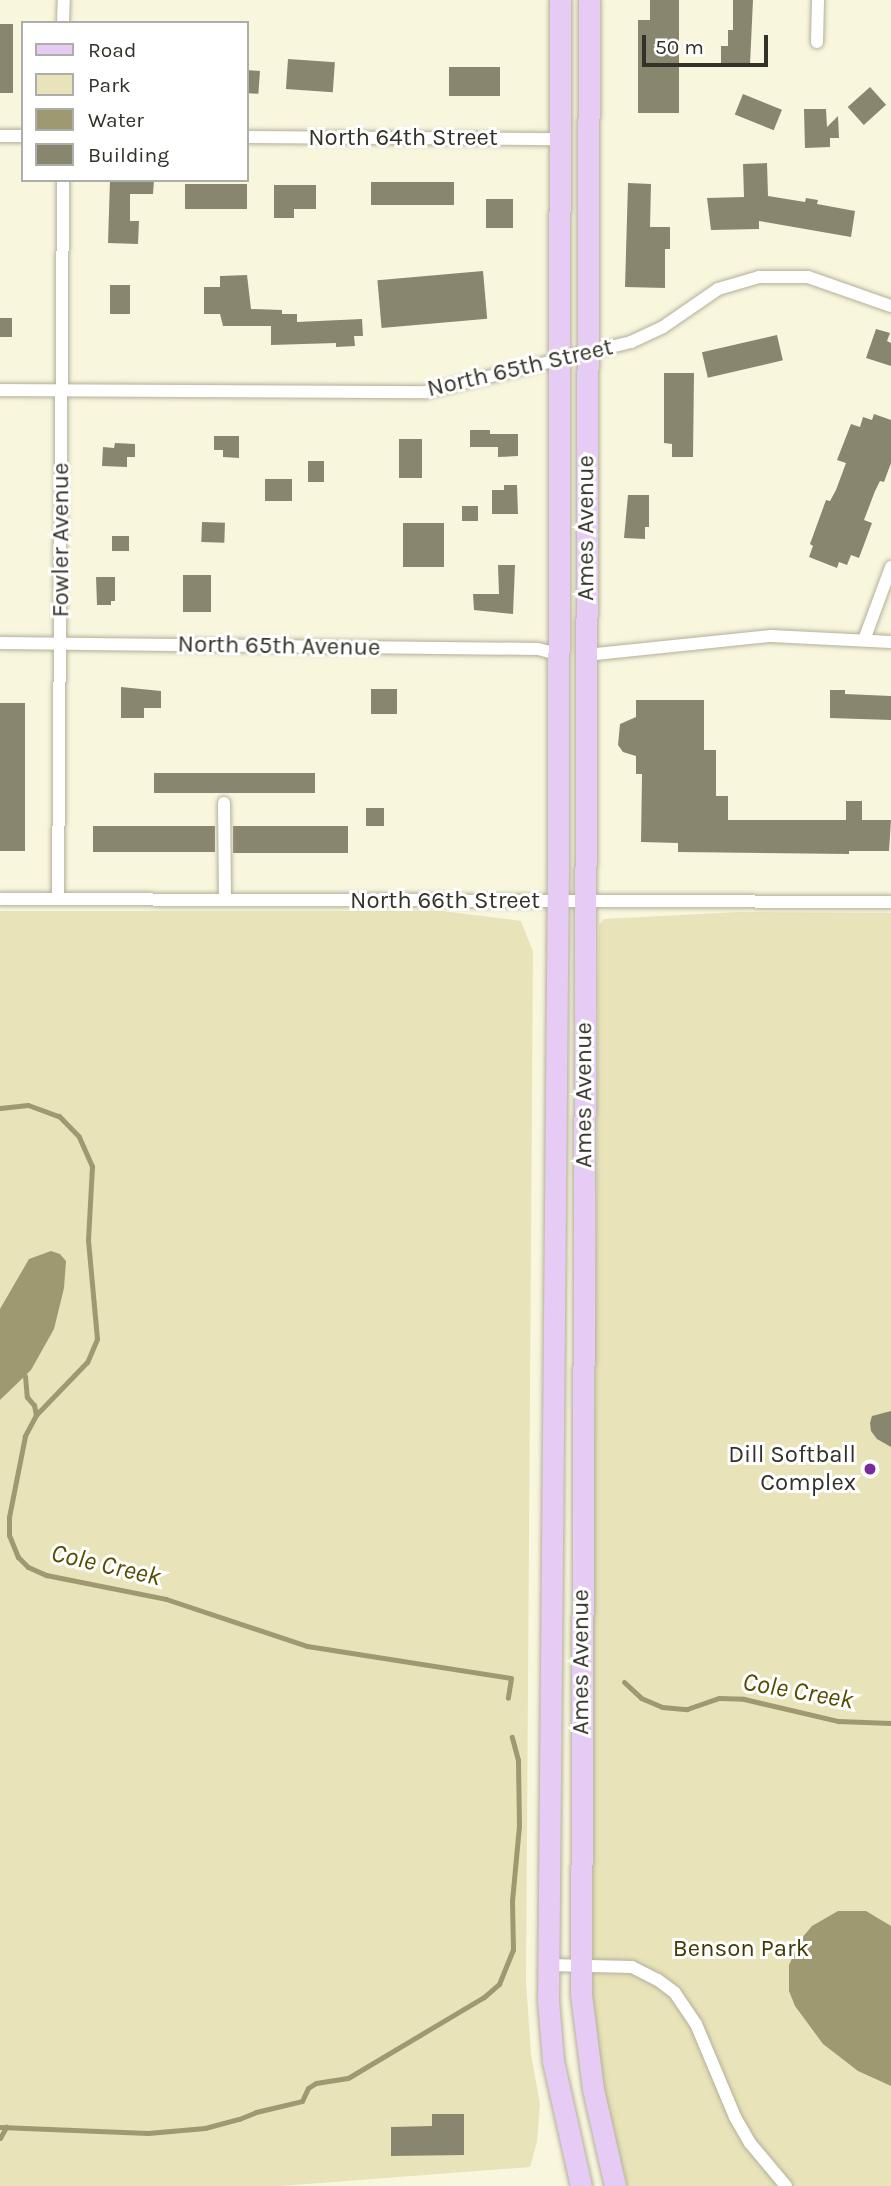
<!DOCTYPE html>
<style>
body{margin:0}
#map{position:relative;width:891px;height:2186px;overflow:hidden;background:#f9f6de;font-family:Karla,sans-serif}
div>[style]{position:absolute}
.green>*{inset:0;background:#e9e3b9}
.water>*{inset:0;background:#9f9971}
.stream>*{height:5px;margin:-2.5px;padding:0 2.5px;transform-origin:2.5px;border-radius:2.5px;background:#9f9971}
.building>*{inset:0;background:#898670;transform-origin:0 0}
.roads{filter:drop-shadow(0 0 2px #b3b09a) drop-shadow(0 0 2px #b3b09a)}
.street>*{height:12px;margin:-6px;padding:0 6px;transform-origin:6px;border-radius:6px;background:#fff}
.primary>*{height:21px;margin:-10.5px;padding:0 10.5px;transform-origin:10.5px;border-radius:10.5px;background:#e6cbf4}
.dots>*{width:19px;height:19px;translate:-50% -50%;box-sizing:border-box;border:4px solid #fff;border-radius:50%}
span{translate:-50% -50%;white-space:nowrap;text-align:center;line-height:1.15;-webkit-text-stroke:6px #fff;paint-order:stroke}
.street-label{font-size:24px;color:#333229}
.poi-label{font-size:24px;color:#333229}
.right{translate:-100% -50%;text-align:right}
.park-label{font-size:24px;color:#413a04}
.water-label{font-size:26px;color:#564c00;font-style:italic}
.legend{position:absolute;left:21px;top:21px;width:228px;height:161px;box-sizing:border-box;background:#fff;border:2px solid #adada9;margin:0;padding:9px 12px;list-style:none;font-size:21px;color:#333229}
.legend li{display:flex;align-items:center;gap:14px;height:35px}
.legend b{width:35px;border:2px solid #adada9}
.scale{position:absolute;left:642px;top:35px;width:126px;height:32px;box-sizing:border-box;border:4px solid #333229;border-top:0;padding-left:9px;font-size:21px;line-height:24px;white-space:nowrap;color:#333229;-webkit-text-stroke:5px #fff;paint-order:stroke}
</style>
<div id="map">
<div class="green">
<div style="clip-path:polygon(0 911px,442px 911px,521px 921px,533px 952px,526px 1981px,531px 2054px,540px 2104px,537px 2142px,530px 2167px,281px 2186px,0 2186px)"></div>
<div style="clip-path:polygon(739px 912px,891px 913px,891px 2186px,627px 2186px,597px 2061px,589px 1998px,599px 925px,604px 919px)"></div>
</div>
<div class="water">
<div style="clip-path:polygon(51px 1251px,60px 1254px,66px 1261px,64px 1288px,54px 1329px,31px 1370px,0 1400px,0 1309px,29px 1259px)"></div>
<div style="clip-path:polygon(838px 1911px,866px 1911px,891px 1926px,891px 2086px,858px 2071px,823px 2044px,795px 2006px,789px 1991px,789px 1965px,801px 1939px,812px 1926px)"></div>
</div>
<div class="stream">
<div style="left:0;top:1108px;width:28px;rotate:-6deg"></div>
<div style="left:28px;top:1105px;width:33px;rotate:20deg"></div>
<div style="left:59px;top:1116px;width:29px;rotate:46deg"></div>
<div style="left:79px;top:1137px;width:32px;rotate:66deg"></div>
<div style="left:92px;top:1166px;width:74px;rotate:93.1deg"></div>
<div style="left:88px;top:1240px;width:99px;rotate:84.8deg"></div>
<div style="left:97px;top:1339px;width:25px;rotate:113deg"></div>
<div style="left:87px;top:1362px;width:74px;rotate:133.9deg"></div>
<div style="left:36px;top:1415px;width:24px;rotate:118deg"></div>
<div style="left:25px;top:1436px;width:83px;rotate:101.2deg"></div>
<div style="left:9px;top:1517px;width:18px;rotate:90deg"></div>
<div style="left:9px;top:1535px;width:24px;rotate:68deg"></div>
<div style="left:18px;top:1557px;width:14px;rotate:45deg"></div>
<div style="left:28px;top:1567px;width:20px;rotate:24deg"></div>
<div style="left:46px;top:1575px;width:122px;rotate:11.3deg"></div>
<div style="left:166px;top:1599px;width:149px;rotate:18.4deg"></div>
<div style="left:307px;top:1646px;width:206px;rotate:8.9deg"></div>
<div style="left:511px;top:1678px;width:20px;rotate:99deg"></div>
<div style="left:25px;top:1376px;width:21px;rotate:85deg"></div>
<div style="left:27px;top:1397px;width:11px;rotate:49deg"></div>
<div style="left:34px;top:1405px;width:10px;rotate:79deg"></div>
<div style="left:624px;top:1682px;width:23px;rotate:43deg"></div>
<div style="left:641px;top:1698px;width:23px;rotate:23deg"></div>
<div style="left:662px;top:1707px;width:25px;rotate:5deg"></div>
<div style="left:687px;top:1709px;width:34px;rotate:-19deg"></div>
<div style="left:719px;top:1698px;width:25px;rotate:2deg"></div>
<div style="left:744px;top:1699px;width:97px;rotate:13.2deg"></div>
<div style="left:838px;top:1721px;width:53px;rotate:2.2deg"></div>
<div style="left:0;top:2127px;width:148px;rotate:2.3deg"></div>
<div style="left:148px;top:2133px;width:57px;rotate:-5deg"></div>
<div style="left:205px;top:2128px;width:35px;rotate:-15deg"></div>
<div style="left:239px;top:2119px;width:18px;rotate:-22deg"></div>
<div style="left:256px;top:2112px;width:47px;rotate:-13.4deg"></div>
<div style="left:302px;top:2101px;width:14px;rotate:-65deg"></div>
<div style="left:308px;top:2088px;width:9px;rotate:-32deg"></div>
<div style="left:316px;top:2083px;width:32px;rotate:-9deg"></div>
<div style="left:348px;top:2078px;width:158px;rotate:-30.8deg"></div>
<div style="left:484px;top:1997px;width:20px;rotate:-41deg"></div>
<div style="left:499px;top:1984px;width:37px;rotate:-68deg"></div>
<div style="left:513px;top:1950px;width:49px;rotate:-91.2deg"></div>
<div style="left:512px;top:1901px;width:75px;rotate:-84.7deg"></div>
<div style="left:519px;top:1826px;width:66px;rotate:-90.9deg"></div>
<div style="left:518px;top:1760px;width:24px;rotate:-105deg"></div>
<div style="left:0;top:2138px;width:13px;rotate:-61deg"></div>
</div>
<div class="building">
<div style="clip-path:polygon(650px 0,679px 0,679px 113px,638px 113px,638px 20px,650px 20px)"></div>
<div style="clip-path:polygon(733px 0,753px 0,750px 65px,721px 65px,721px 46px,728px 46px,728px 30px,733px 30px)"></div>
<div style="left:0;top:24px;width:13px;height:69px"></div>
<div style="left:288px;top:59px;width:47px;height:30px;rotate:4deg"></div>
<div style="left:449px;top:67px;width:51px;height:29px"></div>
<div style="left:247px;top:70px;width:13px;height:23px;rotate:4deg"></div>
<div style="left:870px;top:87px;width:24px;height:30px;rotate:48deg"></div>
<div style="left:743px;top:94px;width:42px;height:22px;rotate:22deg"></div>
<div style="clip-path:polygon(804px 109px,826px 109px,827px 127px,838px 116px,839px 138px,830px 138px,830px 147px,805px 148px)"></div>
<div style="clip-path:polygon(767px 163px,768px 196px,805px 202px,806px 198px,818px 200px,817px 204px,855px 211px,851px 237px,759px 221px,759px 229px,711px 230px,707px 198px,744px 197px,743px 164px)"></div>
<div style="clip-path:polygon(110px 180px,154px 180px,153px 194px,130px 194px,130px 221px,139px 221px,138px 244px,108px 243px)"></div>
<div style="left:454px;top:182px;width:23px;height:83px;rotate:90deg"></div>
<div style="clip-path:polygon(628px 183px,651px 184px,650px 227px,670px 227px,670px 249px,665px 249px,665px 288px,625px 287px)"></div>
<div style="left:185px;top:184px;width:62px;height:25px"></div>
<div style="clip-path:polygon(274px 185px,316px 185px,316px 209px,294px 209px,294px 218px,274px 218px)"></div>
<div style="left:486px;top:199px;width:27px;height:29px"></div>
<div style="left:483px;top:271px;width:48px;height:106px;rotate:85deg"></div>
<div style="clip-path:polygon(247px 275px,251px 309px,282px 310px,282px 314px,297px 314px,297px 322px,362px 319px,363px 336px,354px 336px,355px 346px,336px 347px,336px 343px,271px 345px,271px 326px,223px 326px,220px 314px,204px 314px,204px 287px,220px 287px,220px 276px)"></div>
<div style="left:130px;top:285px;width:29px;height:20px;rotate:90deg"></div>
<div style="left:0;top:318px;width:12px;height:19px"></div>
<div style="clip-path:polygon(876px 329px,890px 333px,887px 341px,891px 343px,891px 366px,866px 358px)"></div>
<div style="left:777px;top:335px;width:26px;height:77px;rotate:77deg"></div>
<div style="clip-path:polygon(664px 373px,694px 373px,693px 457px,672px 457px,672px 444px,664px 443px)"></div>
<div style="clip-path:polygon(874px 414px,891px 420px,891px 463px,884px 482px,880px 481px,875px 491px,864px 520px,872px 523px,859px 558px,851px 555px,847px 565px,839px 562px,837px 568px,809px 557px,813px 546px,810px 544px,826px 500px,830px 501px,836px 490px,846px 463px,837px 460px,851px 424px,860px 427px,863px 417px,872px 420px)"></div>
<div style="clip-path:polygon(470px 430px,490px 430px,490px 434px,518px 434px,518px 456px,498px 457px,498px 447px,470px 447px)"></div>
<div style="clip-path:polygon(214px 436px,239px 436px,239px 458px,223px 457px,223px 450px,214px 450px)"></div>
<div style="left:399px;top:439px;width:23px;height:39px"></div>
<div style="clip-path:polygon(115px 443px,135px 444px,135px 457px,127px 457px,127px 467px,102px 466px,103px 447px,114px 448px)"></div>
<div style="left:308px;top:461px;width:16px;height:21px"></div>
<div style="left:265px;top:479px;width:27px;height:22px"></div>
<div style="clip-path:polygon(504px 485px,517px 485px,518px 514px,492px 514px,492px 490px,504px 490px)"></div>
<div style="clip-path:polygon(628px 495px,649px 495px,649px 527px,645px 527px,645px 539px,624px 538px)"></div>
<div style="left:462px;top:506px;width:16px;height:15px"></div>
<div style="left:202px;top:522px;width:23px;height:20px;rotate:2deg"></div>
<div style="left:403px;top:523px;width:41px;height:44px"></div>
<div style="left:112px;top:536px;width:17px;height:15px"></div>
<div style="clip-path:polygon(498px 565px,515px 565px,513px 614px,474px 610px,473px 594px,499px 594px)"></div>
<div style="left:183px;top:575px;width:28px;height:37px"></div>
<div style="clip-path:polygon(96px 577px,115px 577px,115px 601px,111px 601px,111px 605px,97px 605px)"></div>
<div style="clip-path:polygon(121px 687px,161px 691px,161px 708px,144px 708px,144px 718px,121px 718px)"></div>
<div style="left:371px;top:689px;width:26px;height:25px"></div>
<div style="clip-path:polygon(830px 690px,845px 690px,845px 694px,891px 696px,891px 720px,830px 718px)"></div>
<div style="clip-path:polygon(636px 700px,704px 700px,704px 750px,716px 750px,716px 796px,728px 796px,728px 820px,846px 820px,846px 801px,862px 801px,862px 820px,891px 820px,889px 851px,849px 851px,849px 854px,678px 852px,678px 843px,641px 842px,642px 774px,636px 774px,636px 756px,623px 752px,618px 745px,620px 724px,636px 717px)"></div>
<div style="left:0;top:703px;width:25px;height:148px"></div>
<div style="left:154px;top:773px;width:161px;height:20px"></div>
<div style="left:366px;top:808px;width:18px;height:18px"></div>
<div style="left:93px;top:826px;width:122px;height:26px"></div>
<div style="left:233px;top:826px;width:115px;height:27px"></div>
<div style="clip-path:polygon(891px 1411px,891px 1447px,877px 1439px,871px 1431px,870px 1423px,872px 1416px)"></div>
<div style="clip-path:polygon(432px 2114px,464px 2114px,464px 2155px,391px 2156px,391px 2127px,432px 2126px)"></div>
</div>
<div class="roads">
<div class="street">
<div style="left:63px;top:23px;width:23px;rotate:-88deg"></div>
<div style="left:817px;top:42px;width:42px;rotate:-88.6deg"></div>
<div style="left:0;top:136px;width:23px"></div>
<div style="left:247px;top:137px;width:312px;rotate:0.4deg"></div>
<div style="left:0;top:390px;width:426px;rotate:0.3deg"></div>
<div style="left:426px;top:392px;width:211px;rotate:-13.7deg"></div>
<div style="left:631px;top:342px;width:35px;rotate:-25deg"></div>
<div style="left:663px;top:327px;width:67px;rotate:-34.6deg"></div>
<div style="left:718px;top:289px;width:43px;rotate:-16.3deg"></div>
<div style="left:759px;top:277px;width:49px"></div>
<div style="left:808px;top:277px;width:88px;rotate:19.3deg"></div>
<div style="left:864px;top:640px;width:78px;rotate:-69.7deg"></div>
<div style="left:0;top:643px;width:538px;rotate:0.64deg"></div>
<div style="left:538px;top:649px;width:21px;rotate:14deg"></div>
<div style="left:586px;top:655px;width:186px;rotate:-5.9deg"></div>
<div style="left:771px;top:636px;width:120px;rotate:2.9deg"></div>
<div style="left:224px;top:803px;width:96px;rotate:89.4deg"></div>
<div style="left:0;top:899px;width:891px;rotate:0.19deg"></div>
<div style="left:58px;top:899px;width:719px;rotate:-89.6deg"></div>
<div style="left:549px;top:1965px;width:83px;rotate:1.4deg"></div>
<div style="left:632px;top:1967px;width:29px;rotate:27deg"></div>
<div style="left:658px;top:1980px;width:21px;rotate:37deg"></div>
<div style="left:675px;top:1993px;width:37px;rotate:56deg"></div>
<div style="left:696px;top:2024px;width:101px;rotate:67.2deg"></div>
<div style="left:735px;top:2117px;width:30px;rotate:60deg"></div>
<div style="left:750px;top:2143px;width:56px;rotate:50.1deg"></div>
</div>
<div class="primary">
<div style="left:560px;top:0;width:861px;rotate:90.13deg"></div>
<div style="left:558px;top:861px;width:1139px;rotate:90.5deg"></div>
<div style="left:548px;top:2000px;width:61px;rotate:85.3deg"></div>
<div style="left:553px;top:2061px;width:128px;rotate:77.4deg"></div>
<div style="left:589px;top:0;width:1994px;rotate:90.23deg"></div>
<div style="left:581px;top:1994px;width:96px;rotate:82.8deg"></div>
<div style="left:593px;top:2089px;width:99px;rotate:77.2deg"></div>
</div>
</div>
<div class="dots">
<div style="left:870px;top:1469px;background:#792999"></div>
</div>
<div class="street-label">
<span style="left:403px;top:138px">North 64th Street</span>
<span style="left:520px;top:368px;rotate:-13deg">North 65th Street</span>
<span style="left:586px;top:528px;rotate:-90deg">Ames Avenue</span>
<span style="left:61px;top:540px;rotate:-90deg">Fowler Avenue</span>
<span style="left:279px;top:646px;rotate:1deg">North 65th Avenue</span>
<span style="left:445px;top:901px">North 66th Street</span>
<span style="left:584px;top:1095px;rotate:-90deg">Ames Avenue</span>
<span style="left:581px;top:1662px;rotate:-90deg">Ames Avenue</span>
</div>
<div class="poi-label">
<span class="right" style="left:856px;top:1469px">Dill Softball<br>Complex</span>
</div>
<div class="park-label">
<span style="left:741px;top:1949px">Benson Park</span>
</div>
<div class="water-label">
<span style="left:106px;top:1565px;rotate:13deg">Cole Creek</span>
<span style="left:798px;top:1691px;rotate:10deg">Cole Creek</span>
</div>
<ul class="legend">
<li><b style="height:9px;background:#e6cbf4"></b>Road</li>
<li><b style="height:19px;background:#e9e3b9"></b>Park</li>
<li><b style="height:19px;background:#9f9971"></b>Water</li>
<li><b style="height:19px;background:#898670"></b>Building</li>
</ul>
<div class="scale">50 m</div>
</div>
